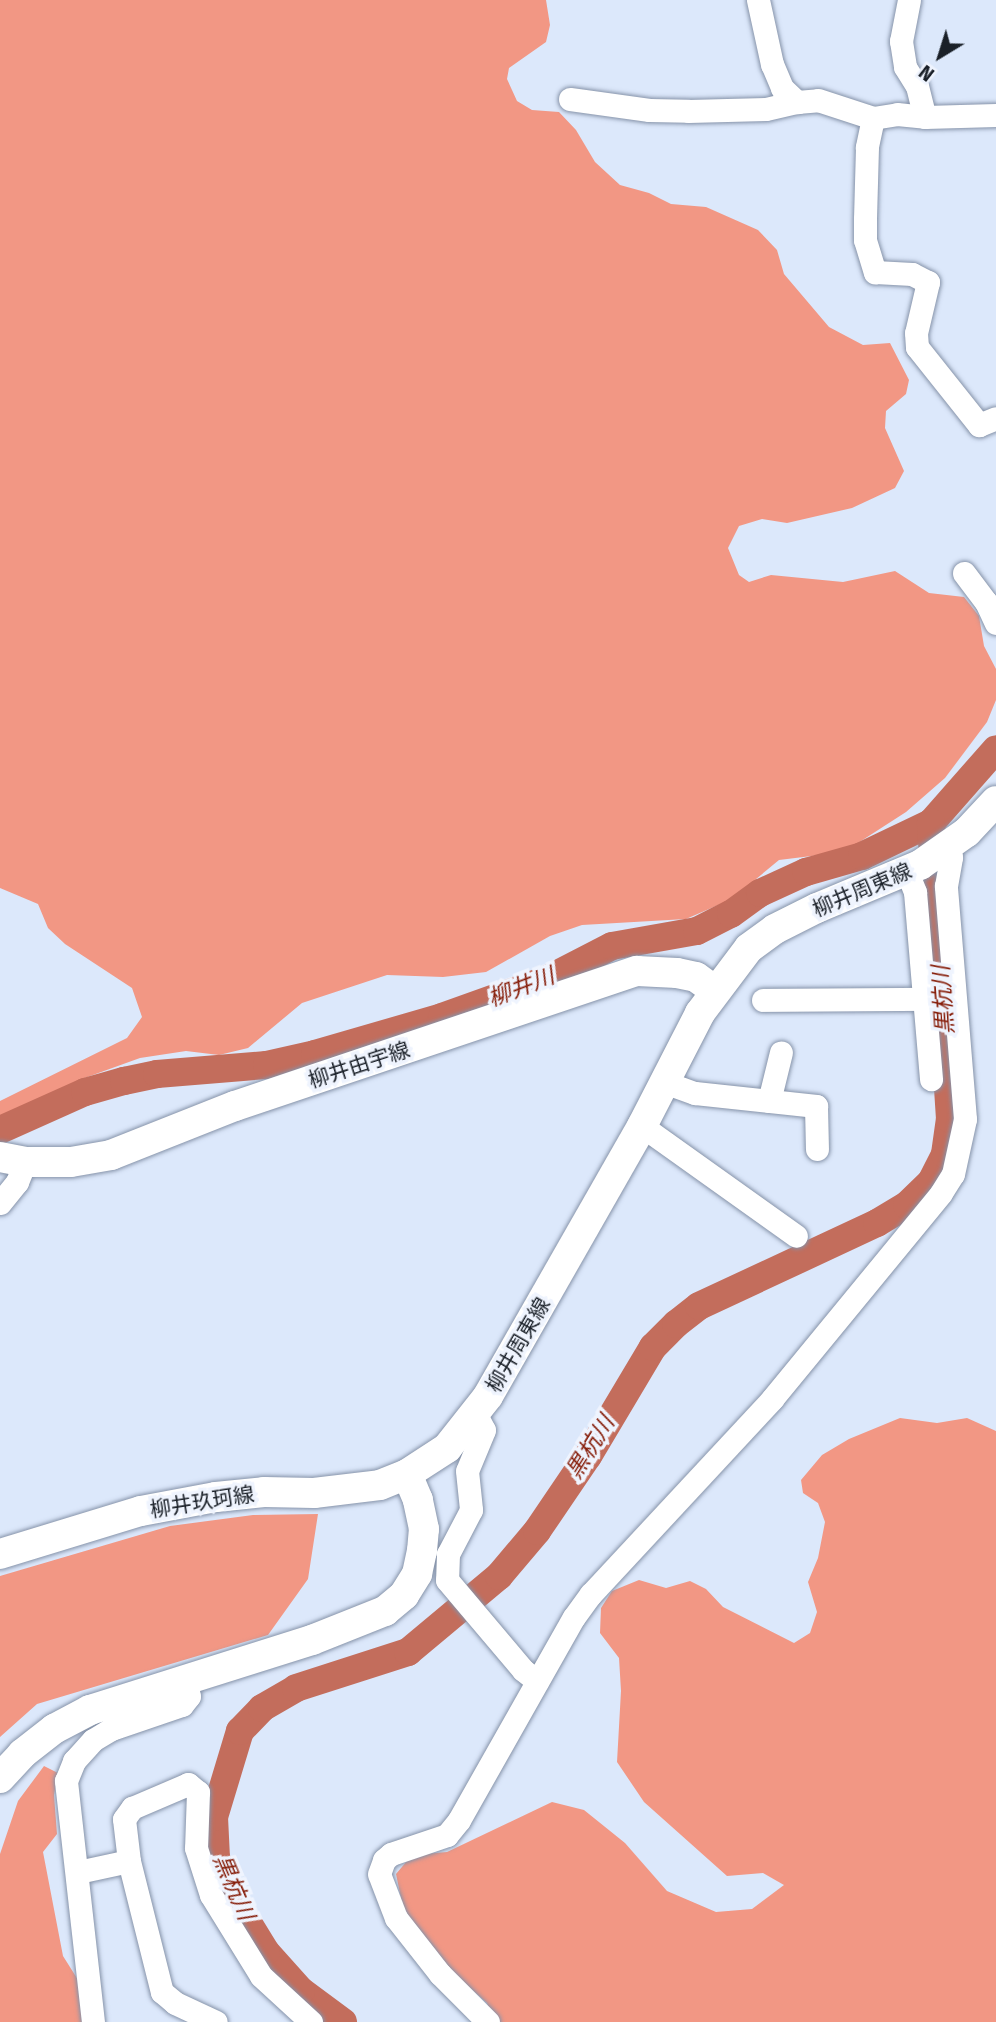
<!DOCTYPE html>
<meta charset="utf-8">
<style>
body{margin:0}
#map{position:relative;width:996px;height:2022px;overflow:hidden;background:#dce8fb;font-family:"Fira Sans","Noto Sans JP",sans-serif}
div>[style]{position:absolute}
.forest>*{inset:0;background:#f29784}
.river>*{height:28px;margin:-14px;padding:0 14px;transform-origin:14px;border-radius:14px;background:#c36d5c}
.roads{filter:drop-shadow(0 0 2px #8693a9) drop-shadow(0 0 2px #8693a9)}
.minor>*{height:23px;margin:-11.5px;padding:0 11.5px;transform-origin:11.5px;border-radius:11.5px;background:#fff}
.major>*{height:30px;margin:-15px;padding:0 15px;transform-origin:15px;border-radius:15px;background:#fff}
span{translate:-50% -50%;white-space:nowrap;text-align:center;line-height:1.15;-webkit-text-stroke:7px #eff4fe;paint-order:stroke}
.street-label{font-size:21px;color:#1a2028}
.water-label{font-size:23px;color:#861d09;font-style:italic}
.north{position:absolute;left:905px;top:21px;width:70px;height:70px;-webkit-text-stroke:5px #eff4fe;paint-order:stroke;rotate:218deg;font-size:19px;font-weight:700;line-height:28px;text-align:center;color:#1a2028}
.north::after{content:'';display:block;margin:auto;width:24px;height:32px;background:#1a2028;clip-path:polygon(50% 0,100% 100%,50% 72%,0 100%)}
</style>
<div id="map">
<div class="forest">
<div style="clip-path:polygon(0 0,546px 0,550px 25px,546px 42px,509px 68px,507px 79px,517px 101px,532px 110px,559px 112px,576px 130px,595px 162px,620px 185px,649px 193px,671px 204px,706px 207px,758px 230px,777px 250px,784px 274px,829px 327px,863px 345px,890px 343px,909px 380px,906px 394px,886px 411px,885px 428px,904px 471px,895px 488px,852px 508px,787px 523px,762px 519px,739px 526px,728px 548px,739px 575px,749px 582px,771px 575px,843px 582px,895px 571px,929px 593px,964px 597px,979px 616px,984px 646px,996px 669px,996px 700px,987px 722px,945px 778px,906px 812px,844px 852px,779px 860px,732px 899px,686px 919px,582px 925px,550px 936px,486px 972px,443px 977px,387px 975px,302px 1003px,248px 1048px,219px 1055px,186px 1051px,140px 1058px,79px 1080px,0 1118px,0 1101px,127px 1038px,142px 1017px,132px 988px,65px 944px,48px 928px,38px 904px,0 888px)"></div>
<div style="clip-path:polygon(900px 1418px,937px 1423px,967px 1418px,996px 1431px,996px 2022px,493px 2022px,487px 2003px,440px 1961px,404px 1913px,396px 1874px,412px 1855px,447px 1852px,552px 1802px,584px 1810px,625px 1843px,667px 1891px,716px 1912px,752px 1909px,784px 1885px,763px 1873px,727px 1876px,644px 1802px,617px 1762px,621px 1691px,619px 1658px,600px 1633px,601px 1608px,612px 1591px,639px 1580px,666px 1588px,690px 1581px,706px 1589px,723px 1607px,794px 1643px,810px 1633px,817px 1612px,808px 1582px,818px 1558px,825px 1522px,818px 1503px,803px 1493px,801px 1480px,822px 1455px,849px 1439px)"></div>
<div style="clip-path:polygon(318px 1514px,308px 1579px,268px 1635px,37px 1704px,0 1737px,0 1576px,170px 1526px,253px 1515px)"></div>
<div style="clip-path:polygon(44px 1766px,58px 1773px,54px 1795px,57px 1834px,43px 1852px,63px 1956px,80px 1983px,85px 2022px,0 2022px,0 1854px,18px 1801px)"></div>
</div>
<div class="river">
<div style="left:0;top:1130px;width:93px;rotate:-24.1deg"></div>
<div style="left:85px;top:1092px;width:41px;rotate:-15.8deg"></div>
<div style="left:124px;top:1081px;width:34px;rotate:-12deg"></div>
<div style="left:157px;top:1074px;width:110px;rotate:-4.7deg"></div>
<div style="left:267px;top:1065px;width:49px;rotate:-12.9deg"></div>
<div style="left:315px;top:1054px;width:132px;rotate:-16.2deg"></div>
<div style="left:442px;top:1017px;width:113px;rotate:-19.7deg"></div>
<div style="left:548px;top:979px;width:72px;rotate:-27.3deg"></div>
<div style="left:612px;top:946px;width:86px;rotate:-10deg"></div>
<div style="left:697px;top:931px;width:38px;rotate:-27deg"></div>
<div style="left:731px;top:914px;width:36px;rotate:-36deg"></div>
<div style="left:760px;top:893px;width:51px;rotate:-24.5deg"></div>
<div style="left:806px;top:872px;width:58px;rotate:-15.9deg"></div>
<div style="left:862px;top:856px;width:76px;rotate:-25.6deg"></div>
<div style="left:931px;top:823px;width:98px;rotate:-48.7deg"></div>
<div style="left:343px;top:2022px;width:52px;rotate:-143.6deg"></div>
<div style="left:301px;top:1991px;width:52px;rotate:-131.9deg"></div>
<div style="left:266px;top:1952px;width:61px;rotate:-121.6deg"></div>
<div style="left:234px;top:1900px;width:46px;rotate:-113.2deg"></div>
<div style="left:216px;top:1858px;width:41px;rotate:-92.8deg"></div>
<div style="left:214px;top:1817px;width:90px;rotate:-73.2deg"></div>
<div style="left:240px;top:1731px;width:32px;rotate:-46deg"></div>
<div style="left:262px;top:1708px;width:39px;rotate:-30deg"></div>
<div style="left:296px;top:1688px;width:118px;rotate:-17.8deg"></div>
<div style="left:408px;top:1652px;width:119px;rotate:-39.9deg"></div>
<div style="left:499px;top:1576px;width:59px;rotate:-49.8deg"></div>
<div style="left:537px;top:1531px;width:91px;rotate:-55.8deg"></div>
<div style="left:588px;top:1456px;width:127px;rotate:-59.2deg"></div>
<div style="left:653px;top:1347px;width:33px;rotate:-45deg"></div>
<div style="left:676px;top:1324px;width:29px;rotate:-38deg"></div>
<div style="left:699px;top:1306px;width:196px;rotate:-25deg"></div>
<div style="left:877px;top:1223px;width:35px;rotate:-31deg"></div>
<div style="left:907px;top:1205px;width:33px;rotate:-44deg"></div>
<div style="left:931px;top:1182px;width:31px;rotate:-63deg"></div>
<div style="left:945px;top:1154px;width:35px;rotate:-82deg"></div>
<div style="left:950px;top:1119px;width:297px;rotate:-93.7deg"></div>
</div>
<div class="roads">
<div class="minor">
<div style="left:758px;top:0;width:66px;rotate:77.7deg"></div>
<div style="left:772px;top:64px;width:26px;rotate:67deg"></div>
<div style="left:782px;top:88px;width:21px;rotate:43deg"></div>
<div style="left:797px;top:102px;width:21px;rotate:-5deg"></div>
<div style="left:818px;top:100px;width:58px;rotate:18.1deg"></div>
<div style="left:873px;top:118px;width:24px;rotate:-9deg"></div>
<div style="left:897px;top:114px;width:28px;rotate:6deg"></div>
<div style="left:925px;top:117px;width:71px;rotate:-1.6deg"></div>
<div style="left:909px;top:0;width:42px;rotate:101deg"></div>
<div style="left:901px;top:41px;width:26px;rotate:81deg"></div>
<div style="left:905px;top:67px;width:22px;rotate:58deg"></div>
<div style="left:917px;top:86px;width:32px;rotate:76deg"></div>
<div style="left:570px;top:99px;width:80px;rotate:7.9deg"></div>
<div style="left:649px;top:110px;width:39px;rotate:1deg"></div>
<div style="left:688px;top:111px;width:78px;rotate:-1.5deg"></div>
<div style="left:766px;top:109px;width:32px;rotate:-13deg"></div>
<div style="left:873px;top:118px;width:30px;rotate:102deg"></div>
<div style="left:867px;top:147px;width:72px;rotate:91.6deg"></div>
<div style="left:865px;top:219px;width:21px;rotate:90deg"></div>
<div style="left:865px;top:240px;width:34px;rotate:73deg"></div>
<div style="left:875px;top:272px;width:37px;rotate:3deg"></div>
<div style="left:912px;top:274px;width:18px;rotate:27deg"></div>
<div style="left:928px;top:282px;width:52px;rotate:103.2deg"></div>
<div style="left:916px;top:333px;width:14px;rotate:86deg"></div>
<div style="left:917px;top:347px;width:100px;rotate:51.5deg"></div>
<div style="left:979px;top:425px;width:18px;rotate:-22deg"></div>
<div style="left:964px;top:573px;width:36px;rotate:53deg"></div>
<div style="left:986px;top:602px;width:23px;rotate:65deg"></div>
<div style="left:907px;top:872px;width:22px;rotate:68deg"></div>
<div style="left:915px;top:892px;width:188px;rotate:85.1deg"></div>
<div style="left:763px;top:1000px;width:162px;rotate:-0.4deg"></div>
<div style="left:664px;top:1082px;width:33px;rotate:20deg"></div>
<div style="left:695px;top:1093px;width:122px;rotate:6.1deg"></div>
<div style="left:816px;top:1106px;width:43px;rotate:88.7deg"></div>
<div style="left:769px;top:1101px;width:50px;rotate:-76.2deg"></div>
<div style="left:642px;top:1126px;width:189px;rotate:35.5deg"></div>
<div style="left:0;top:1203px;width:27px;rotate:-51deg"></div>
<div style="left:17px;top:1182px;width:22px;rotate:-68deg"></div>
<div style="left:476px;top:1415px;width:17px;rotate:62deg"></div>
<div style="left:484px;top:1430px;width:44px;rotate:112.5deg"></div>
<div style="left:467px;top:1471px;width:39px;rotate:84deg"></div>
<div style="left:471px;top:1510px;width:50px;rotate:117.6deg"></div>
<div style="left:448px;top:1554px;width:26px;rotate:92deg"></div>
<div style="left:447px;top:1580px;width:118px;rotate:49.8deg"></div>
<div style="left:523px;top:1670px;width:18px;rotate:38deg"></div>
<div style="left:129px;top:1861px;width:42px;rotate:-96.8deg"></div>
<div style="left:124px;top:1819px;width:14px;rotate:-54deg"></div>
<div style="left:132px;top:1808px;width:61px;rotate:-23.2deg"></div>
<div style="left:188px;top:1784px;width:13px;rotate:39deg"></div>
<div style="left:198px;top:1792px;width:56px;rotate:92deg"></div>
<div style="left:196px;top:1848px;width:49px;rotate:72.3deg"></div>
<div style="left:211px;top:1895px;width:95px;rotate:58.3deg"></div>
<div style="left:261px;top:1976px;width:68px;rotate:42.6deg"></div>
<div style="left:78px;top:1872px;width:52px;rotate:-12.2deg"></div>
<div style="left:129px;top:1861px;width:135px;rotate:75.9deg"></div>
<div style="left:162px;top:1992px;width:17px;rotate:40deg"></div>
<div style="left:175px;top:2003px;width:45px;rotate:24.9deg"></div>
<div style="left:93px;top:2022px;width:243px;rotate:-96.4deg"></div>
<div style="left:66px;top:1781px;width:22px;rotate:-68deg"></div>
<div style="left:74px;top:1761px;width:28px;rotate:-48deg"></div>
<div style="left:93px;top:1740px;width:21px;rotate:-31deg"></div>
<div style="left:111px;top:1729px;width:75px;rotate:-18.7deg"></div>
<div style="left:182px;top:1705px;width:11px;rotate:-52deg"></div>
<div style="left:189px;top:1696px;width:17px;rotate:-103deg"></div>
<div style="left:488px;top:2022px;width:68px;rotate:-135deg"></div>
<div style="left:440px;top:1974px;width:71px;rotate:-128.2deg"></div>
<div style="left:396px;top:1918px;width:47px;rotate:-111.1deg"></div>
<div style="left:379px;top:1874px;width:15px;rotate:-70deg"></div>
<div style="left:384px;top:1860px;width:9px;rotate:-41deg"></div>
<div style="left:391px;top:1854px;width:59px;rotate:-18.7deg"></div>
<div style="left:447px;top:1835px;width:19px;rotate:-51deg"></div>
<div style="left:459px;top:1820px;width:233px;rotate:-60.5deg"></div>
<div style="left:574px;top:1617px;width:29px;rotate:-54deg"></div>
<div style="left:591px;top:1594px;width:266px;rotate:-47.1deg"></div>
<div style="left:772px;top:1399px;width:266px;rotate:-50.6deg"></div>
<div style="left:941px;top:1193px;width:22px;rotate:-58deg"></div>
<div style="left:953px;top:1174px;width:56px;rotate:-77.7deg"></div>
<div style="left:965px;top:1119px;width:234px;rotate:-94.7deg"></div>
<div style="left:946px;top:886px;width:29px;rotate:-80deg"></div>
<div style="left:951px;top:857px;width:10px;rotate:-101deg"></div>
</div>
<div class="major">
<div style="left:0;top:1157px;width:25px;rotate:11deg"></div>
<div style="left:25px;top:1162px;width:46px"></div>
<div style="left:71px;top:1162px;width:41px;rotate:-9.9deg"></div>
<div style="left:111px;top:1155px;width:133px;rotate:-21.6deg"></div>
<div style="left:235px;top:1106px;width:424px;rotate:-18.6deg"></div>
<div style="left:637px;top:971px;width:40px;rotate:2.9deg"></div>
<div style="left:677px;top:973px;width:19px;rotate:12deg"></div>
<div style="left:696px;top:977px;width:24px;rotate:36deg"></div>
<div style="left:0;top:1554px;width:147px;rotate:-17deg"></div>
<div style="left:141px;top:1511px;width:76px;rotate:-10.6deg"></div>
<div style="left:216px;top:1497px;width:48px;rotate:-5.9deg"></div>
<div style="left:264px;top:1492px;width:50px;rotate:1.1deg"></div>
<div style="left:314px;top:1493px;width:66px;rotate:-6.9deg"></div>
<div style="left:380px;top:1485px;width:29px;rotate:-22deg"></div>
<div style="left:407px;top:1474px;width:48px;rotate:-33deg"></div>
<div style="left:447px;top:1448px;width:66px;rotate:-51.7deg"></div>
<div style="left:488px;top:1396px;width:311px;rotate:-60.3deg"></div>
<div style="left:642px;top:1126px;width:127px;rotate:-62.8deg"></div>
<div style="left:700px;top:1013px;width:81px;rotate:-53deg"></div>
<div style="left:749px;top:948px;width:32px;rotate:-36deg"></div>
<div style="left:775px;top:929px;width:47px;rotate:-26.6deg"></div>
<div style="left:817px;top:908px;width:112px;rotate:-22.7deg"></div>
<div style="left:920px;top:865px;width:57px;rotate:-35.1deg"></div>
<div style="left:967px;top:832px;width:42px;rotate:-46.9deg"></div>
<div style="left:0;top:1778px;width:33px;rotate:-47deg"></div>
<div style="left:22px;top:1754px;width:41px;rotate:-38deg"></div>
<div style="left:54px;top:1729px;width:41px;rotate:-27.8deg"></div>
<div style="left:90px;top:1710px;width:233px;rotate:-17.5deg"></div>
<div style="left:312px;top:1640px;width:79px;rotate:-21.7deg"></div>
<div style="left:385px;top:1611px;width:25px;rotate:-40deg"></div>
<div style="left:404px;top:1595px;width:25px;rotate:-58deg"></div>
<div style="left:417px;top:1574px;width:24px;rotate:-78deg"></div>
<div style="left:422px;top:1551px;width:22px;rotate:-85deg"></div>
<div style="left:424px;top:1529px;width:30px;rotate:-102deg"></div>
<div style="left:418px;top:1500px;width:28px;rotate:-113deg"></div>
</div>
</div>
<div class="street-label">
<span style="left:862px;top:890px;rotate:-23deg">柳井周東線</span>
<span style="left:359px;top:1065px;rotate:-18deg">柳井由宇線</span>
<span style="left:518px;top:1345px;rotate:-60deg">柳井周東線</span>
<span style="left:202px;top:1502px;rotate:-9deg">柳井玖珂線</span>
</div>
<div class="water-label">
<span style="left:521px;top:987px;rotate:-21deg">柳井川</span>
<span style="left:943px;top:1000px;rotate:-94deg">黒杭川</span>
<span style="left:590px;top:1447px;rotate:-58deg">黒杭川</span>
<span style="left:234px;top:1887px;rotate:67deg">黒杭川</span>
</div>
<div class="north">N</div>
</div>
